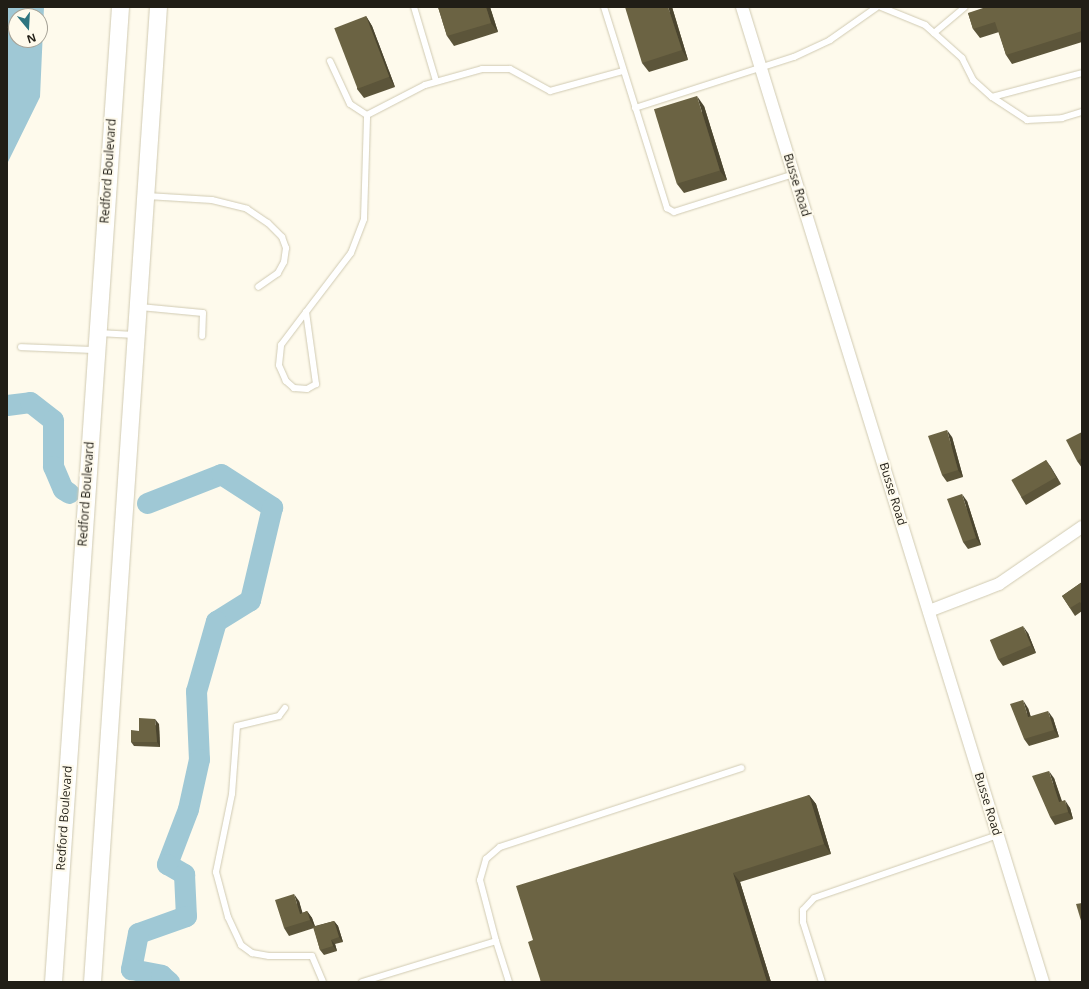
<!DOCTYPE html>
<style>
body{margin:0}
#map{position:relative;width:1089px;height:989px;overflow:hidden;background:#fefaec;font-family:"Open Sans",sans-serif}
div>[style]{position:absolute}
.water>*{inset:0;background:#9fc8d5}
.river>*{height:21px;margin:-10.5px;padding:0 10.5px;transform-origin:10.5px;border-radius:10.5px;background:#9fc8d5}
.roads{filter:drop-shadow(0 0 1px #d0cab2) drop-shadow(0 0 1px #d0cab2)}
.lane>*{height:6px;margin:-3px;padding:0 3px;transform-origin:3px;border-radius:3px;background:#fff}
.street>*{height:12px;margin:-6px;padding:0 6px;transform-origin:6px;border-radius:6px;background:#fff}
.secondary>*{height:17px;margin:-8.5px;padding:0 8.5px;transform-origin:8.5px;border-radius:8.5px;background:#fff}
.wall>*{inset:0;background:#5c553a}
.shaded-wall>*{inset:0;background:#4b452f}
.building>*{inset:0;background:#6b6343;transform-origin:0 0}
span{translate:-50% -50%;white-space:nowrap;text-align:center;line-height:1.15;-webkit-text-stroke:4px #fefaec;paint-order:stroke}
.street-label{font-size:12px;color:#211e16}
.frame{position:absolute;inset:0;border:8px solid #211e16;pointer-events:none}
.north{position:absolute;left:8px;top:8px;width:40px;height:40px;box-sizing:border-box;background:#fefaec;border:1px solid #a6a296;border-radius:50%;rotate:162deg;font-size:11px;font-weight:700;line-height:16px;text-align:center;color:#211e16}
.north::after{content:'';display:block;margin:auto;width:14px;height:18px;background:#2e7580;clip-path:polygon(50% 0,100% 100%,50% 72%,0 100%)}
</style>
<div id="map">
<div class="water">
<div style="clip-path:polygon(evenodd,7px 7px,44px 7px,40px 97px,7px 164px,7px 7px,16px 16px,40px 16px,40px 40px,16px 40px,16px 16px)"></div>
</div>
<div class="river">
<div style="left:7px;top:405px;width:23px;rotate:-7deg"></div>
<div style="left:30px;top:402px;width:29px;rotate:38deg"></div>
<div style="left:53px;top:420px;width:46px;rotate:90deg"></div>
<div style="left:53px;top:466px;width:25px;rotate:67deg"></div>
<div style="left:63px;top:489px;width:7px;rotate:34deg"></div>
<div style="left:147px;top:503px;width:79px;rotate:-21.4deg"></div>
<div style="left:221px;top:474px;width:61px;rotate:32.9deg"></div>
<div style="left:272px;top:507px;width:96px;rotate:103.3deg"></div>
<div style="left:250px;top:600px;width:40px;rotate:148deg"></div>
<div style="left:216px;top:621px;width:73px;rotate:105.9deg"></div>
<div style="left:196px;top:691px;width:68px;rotate:87.5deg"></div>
<div style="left:199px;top:759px;width:51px;rotate:102.4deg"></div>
<div style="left:188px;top:809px;width:59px;rotate:110.9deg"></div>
<div style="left:167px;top:864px;width:20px;rotate:30deg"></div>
<div style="left:184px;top:874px;width:42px;rotate:87.3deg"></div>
<div style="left:186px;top:916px;width:51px;rotate:160.5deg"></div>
<div style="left:138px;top:933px;width:37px;rotate:101deg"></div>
<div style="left:131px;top:969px;width:31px;rotate:11deg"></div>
<div style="left:161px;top:975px;width:11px;rotate:41deg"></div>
</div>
<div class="roads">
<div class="lane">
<div style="left:414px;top:7px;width:77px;rotate:73.4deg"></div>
<div style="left:604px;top:7px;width:211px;rotate:72.6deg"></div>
<div style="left:667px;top:208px;width:8px;rotate:30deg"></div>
<div style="left:674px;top:212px;width:126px;rotate:-17.6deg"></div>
<div style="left:881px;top:7px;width:48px;rotate:22.2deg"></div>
<div style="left:925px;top:25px;width:50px;rotate:41.7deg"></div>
<div style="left:962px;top:58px;width:25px;rotate:63deg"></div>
<div style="left:973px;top:80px;width:25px;rotate:42deg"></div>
<div style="left:992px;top:97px;width:93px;rotate:-14.9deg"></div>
<div style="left:934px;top:33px;width:40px;rotate:-40deg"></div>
<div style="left:330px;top:61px;width:47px;rotate:65.1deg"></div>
<div style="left:350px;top:104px;width:20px;rotate:33deg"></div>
<div style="left:367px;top:115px;width:65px;rotate:-27.3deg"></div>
<div style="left:425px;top:85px;width:59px;rotate:-15.7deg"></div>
<div style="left:482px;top:69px;width:28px"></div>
<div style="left:510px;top:69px;width:46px;rotate:28.8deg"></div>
<div style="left:550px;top:91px;width:76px;rotate:-15.3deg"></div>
<div style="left:992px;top:97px;width:42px;rotate:33.3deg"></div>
<div style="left:1027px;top:120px;width:35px;rotate:-3deg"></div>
<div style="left:1062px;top:118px;width:21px;rotate:-17deg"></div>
<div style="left:635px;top:108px;width:167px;rotate:-17.8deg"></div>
<div style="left:794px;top:57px;width:40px;rotate:-25deg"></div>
<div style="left:830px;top:40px;width:57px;rotate:-35.1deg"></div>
<div style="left:147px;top:196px;width:65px;rotate:3.5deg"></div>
<div style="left:212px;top:200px;width:36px;rotate:14deg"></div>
<div style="left:247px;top:209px;width:25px;rotate:34deg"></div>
<div style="left:268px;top:223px;width:20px;rotate:45deg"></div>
<div style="left:282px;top:237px;width:12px;rotate:70deg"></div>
<div style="left:286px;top:248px;width:14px;rotate:98deg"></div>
<div style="left:284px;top:262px;width:13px;rotate:119deg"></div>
<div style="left:278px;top:273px;width:24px;rotate:145deg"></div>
<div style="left:140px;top:307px;width:63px;rotate:5.4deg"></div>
<div style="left:203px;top:313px;width:23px;rotate:92deg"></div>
<div style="left:306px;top:312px;width:73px;rotate:82.1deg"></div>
<div style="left:316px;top:384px;width:10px;rotate:151deg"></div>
<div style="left:307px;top:389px;width:13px;rotate:-176deg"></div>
<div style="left:294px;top:388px;width:11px;rotate:-139deg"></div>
<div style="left:286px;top:381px;width:17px;rotate:-114deg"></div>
<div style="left:279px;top:365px;width:20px;rotate:-84deg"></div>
<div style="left:281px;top:345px;width:41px;rotate:-52.9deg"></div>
<div style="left:306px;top:312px;width:74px;rotate:-52.7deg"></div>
<div style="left:351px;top:253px;width:36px;rotate:-69deg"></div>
<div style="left:364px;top:219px;width:104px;rotate:-88.3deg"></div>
<div style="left:98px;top:333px;width:37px;rotate:3deg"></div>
<div style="left:21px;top:347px;width:75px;rotate:2.3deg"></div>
<div style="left:285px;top:708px;width:10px;rotate:127deg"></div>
<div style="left:279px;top:716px;width:43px;rotate:166.6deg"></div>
<div style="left:237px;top:726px;width:68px;rotate:94.2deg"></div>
<div style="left:232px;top:794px;width:80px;rotate:101.6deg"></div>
<div style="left:216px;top:872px;width:47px;rotate:75.1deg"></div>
<div style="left:228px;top:917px;width:31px;rotate:65deg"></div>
<div style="left:241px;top:945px;width:14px;rotate:36deg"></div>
<div style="left:252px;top:953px;width:17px;rotate:10deg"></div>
<div style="left:269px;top:956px;width:43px"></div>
<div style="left:312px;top:956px;width:28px;rotate:67deg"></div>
<div style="left:496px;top:941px;width:63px;rotate:-104.7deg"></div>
<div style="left:480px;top:880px;width:22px;rotate:-74deg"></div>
<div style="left:486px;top:859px;width:18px;rotate:-41deg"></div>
<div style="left:500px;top:847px;width:254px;rotate:-18.1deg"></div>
<div style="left:362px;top:982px;width:140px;rotate:-17deg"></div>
<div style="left:496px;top:941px;width:43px;rotate:72.4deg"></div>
<div style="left:822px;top:982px;width:63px;rotate:-107.6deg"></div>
<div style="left:803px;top:922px;width:12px;rotate:-90deg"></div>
<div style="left:803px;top:910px;width:16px;rotate:-47deg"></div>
<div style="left:814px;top:898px;width:194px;rotate:-18.9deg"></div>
</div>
<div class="street">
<div style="left:742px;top:7px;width:1020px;rotate:72.84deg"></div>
<div style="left:929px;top:611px;width:75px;rotate:-21.1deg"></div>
<div style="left:999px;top:584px;width:101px;rotate:-34.5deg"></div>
</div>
<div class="secondary">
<div style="left:53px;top:982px;width:977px;rotate:-86.07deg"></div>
<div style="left:92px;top:982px;width:977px;rotate:-86.13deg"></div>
</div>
</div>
<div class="wall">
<div style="clip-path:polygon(438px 7px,490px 7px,498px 32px,454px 46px,447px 36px)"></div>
<div style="clip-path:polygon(672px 7px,688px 60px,649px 72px,642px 63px)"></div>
<div style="clip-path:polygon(1082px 7px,1082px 42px,1012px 64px,1006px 55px,999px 32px,980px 38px,973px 29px,968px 13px)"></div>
<div style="clip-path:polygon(366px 16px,372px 26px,395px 87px,364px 98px,357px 89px)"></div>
<div style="clip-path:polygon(704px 106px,727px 180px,684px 193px,677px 184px)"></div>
<div style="clip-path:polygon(1082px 432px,1082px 468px,1077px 461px)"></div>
<div style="clip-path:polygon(952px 437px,963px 477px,947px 482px,942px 475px)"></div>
<div style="clip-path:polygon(1046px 460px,1061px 484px,1026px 505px,1021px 497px)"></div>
<div style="clip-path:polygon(967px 501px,981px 545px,968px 549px,963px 542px)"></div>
<div style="clip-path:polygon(1082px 582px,1082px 611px,1075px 616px,1062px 596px)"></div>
<div style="clip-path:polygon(1028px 633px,1036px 653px,1003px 666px,998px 659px)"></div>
<div style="clip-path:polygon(1028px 708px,1031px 717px,1053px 718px,1059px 737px,1029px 746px,1024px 739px)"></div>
<div style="clip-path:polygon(159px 724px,160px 747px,134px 746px,131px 742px,139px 731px)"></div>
<div style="clip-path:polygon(1054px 778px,1062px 801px,1070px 808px,1073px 819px,1055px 825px,1050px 817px)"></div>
<div style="clip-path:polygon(809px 795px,816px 804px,831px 854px,740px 882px,771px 982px,541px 982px,533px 940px)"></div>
<div style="clip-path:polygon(299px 901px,302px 913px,307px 911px,312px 918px,315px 926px,334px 921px,338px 926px,343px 942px,335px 944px,337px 951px,324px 955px,320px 950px,314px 928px,289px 936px,284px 928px)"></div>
</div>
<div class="shaded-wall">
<div style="clip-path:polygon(486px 7px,490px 7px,498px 32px,491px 23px)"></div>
<div style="clip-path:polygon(668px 7px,672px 7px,688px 60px,682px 50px)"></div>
<div style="clip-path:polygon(366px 16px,372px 26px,395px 87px,389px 77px)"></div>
<div style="clip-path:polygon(697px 96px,704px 106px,727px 180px,720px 171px)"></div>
<div style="clip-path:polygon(947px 430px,952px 437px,963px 477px,958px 470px)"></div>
<div style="clip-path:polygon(1046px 460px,1051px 467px,1061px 484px,1056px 477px)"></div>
<div style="clip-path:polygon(962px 494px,967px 501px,981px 545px,976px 538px)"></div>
<div style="clip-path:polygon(1023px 626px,1028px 633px,1036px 653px,1031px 645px)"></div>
<div style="clip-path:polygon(1023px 700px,1028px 708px,1033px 725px,1028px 717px)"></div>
<div style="clip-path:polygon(1048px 711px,1053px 718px,1059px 737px,1054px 730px)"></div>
<div style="clip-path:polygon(155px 719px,159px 724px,160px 747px,157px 742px)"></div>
<div style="clip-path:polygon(1049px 771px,1054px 778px,1064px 809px,1059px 802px)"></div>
<div style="clip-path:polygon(809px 795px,816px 804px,831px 854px,824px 844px)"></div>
<div style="clip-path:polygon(1065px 800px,1070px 808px,1073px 819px,1068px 812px)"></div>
<div style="clip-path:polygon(733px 873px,740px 882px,771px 982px,767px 982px)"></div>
<div style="clip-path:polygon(294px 894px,299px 901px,305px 921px,300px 914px)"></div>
<div style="clip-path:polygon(307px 911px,312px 918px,315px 927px,310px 920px)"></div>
<div style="clip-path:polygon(334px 921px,338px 926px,343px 942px,339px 937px)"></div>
<div style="clip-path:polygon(331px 940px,335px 944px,337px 951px,333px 946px)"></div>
</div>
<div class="building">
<div style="clip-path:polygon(438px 7px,486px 7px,491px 23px,447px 36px)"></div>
<div style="clip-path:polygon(625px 7px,668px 7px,682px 50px,642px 63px)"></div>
<div style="clip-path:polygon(986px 7px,1082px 7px,1082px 31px,1006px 55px,995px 22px,973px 29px,968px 13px)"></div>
<div style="left:366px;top:16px;width:65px;height:34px;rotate:69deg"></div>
<div style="left:697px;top:96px;width:78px;height:45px;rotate:73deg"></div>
<div style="clip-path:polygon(947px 430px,958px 470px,942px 475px,928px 436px)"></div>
<div style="clip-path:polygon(1082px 432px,1082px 458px,1077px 461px,1066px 440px)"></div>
<div style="left:1046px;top:460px;width:20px;height:40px;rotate:60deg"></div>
<div style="clip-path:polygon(962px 494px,976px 538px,963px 542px,947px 499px)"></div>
<div style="clip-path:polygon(1082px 582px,1082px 605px,1080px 602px,1070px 608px,1062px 596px)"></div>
<div style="left:1023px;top:626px;width:21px;height:36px;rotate:67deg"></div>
<div style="clip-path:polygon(1023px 700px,1028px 717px,1048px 711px,1054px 730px,1024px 739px,1010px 704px)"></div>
<div style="clip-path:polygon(139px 718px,155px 719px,157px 742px,131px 742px,131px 730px,139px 731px)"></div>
<div style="clip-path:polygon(1049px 771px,1059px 802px,1065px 800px,1068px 812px,1050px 817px,1032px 776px)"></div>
<div style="clip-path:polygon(809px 795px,824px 844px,733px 873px,767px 982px,541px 982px,528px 942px,533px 940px,516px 886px)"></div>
<div style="clip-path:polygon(294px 894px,300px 914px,307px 911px,310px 920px,284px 928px,275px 900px)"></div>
<div style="clip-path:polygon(1082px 903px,1082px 924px,1076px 904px)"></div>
<div style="clip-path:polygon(334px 921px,339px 937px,331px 940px,333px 946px,320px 950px,313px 927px)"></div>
</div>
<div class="street-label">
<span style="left:108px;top:171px;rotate:-86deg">Redford Boulevard</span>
<span style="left:797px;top:185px;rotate:73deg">Busse Road</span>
<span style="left:86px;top:494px;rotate:-86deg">Redford Boulevard</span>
<span style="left:893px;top:494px;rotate:73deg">Busse Road</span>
<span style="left:988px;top:804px;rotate:73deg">Busse Road</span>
<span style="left:64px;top:818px;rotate:-86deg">Redford Boulevard</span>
</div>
<div class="frame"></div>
<div class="north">N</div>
</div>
